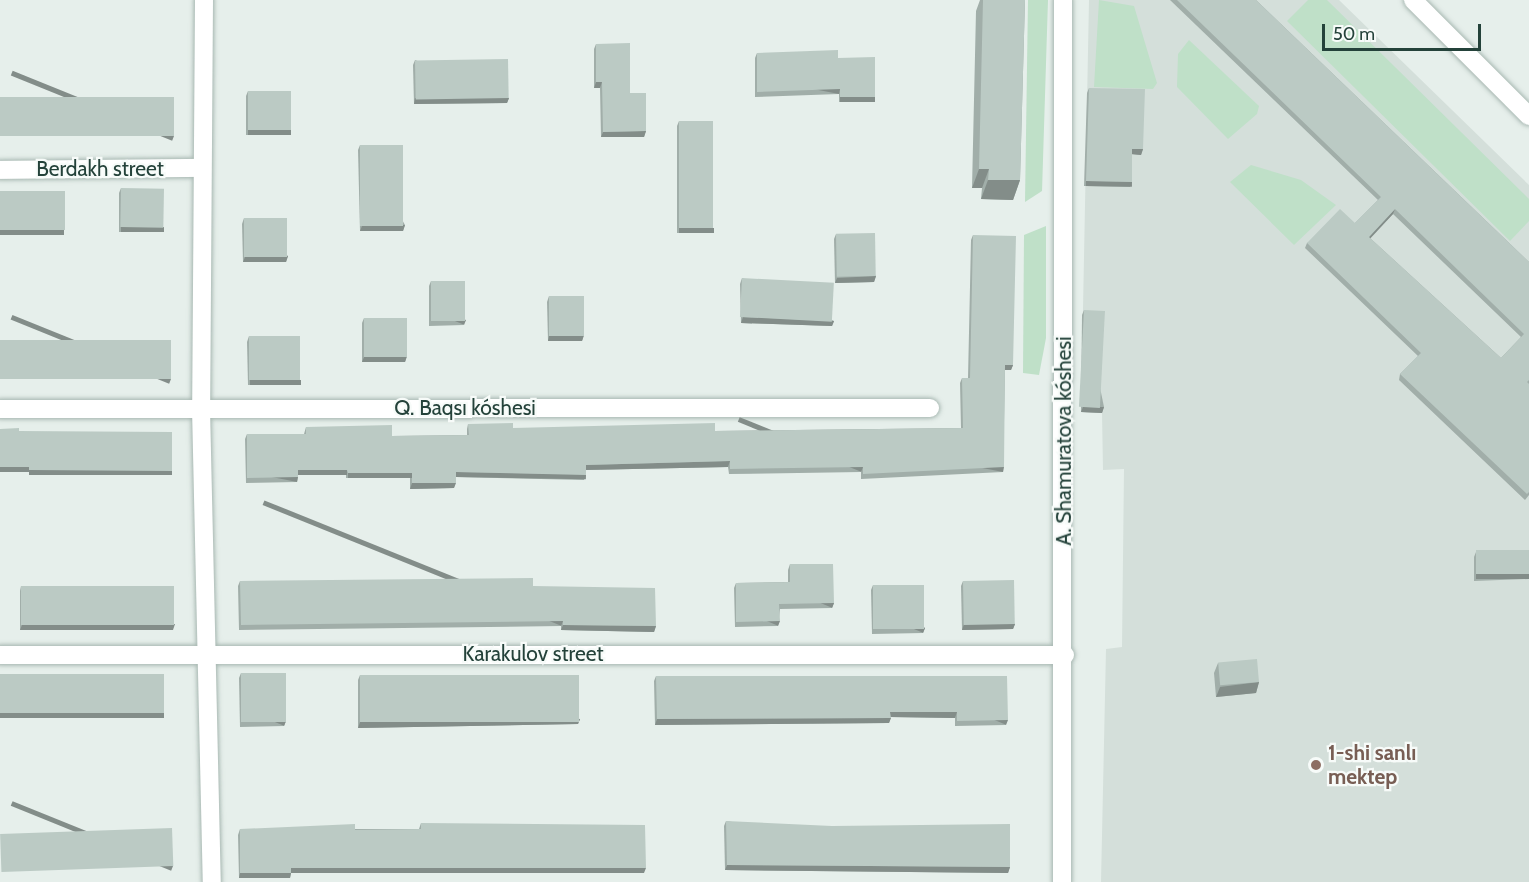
<!DOCTYPE html>
<meta charset="utf-8">
<style>
body{margin:0}
#map{position:relative;width:1529px;height:882px;overflow:hidden;background:#e6efeb;font-family:Cabin,sans-serif}
div>[style]{position:absolute}
.built>*{inset:0;background:#d4dfda}
.green>*{inset:0;background:#bfe0c8}
.roads{filter:drop-shadow(0 0 2px #a8b8b2) drop-shadow(0 0 2px #a8b8b2)}
.minor>*{height:18px;margin:-9px;padding:0 9px;transform-origin:9px;border-radius:9px;background:#fff}
.wall>*{inset:0;background:#a1aea9}
.shaded-wall>*{inset:0;background:#838d89;transform-origin:0 0}
.building>*{inset:0;background:#bbcac4;transform-origin:0 0}
.dots>*{width:16px;height:16px;translate:-50% -50%;box-sizing:border-box;border:3px solid #f7fbf9;border-radius:50%}
span{translate:-50% -50%;white-space:nowrap;text-align:center;line-height:1.15;-webkit-text-stroke:4.5px #f7fbf9;paint-order:stroke}
.street-label{font-size:21px;color:#24423a}
.education-label{font-size:21px;color:#785e54;font-weight:700}
.left{translate:0 -50%;text-align:left}
.scale{position:absolute;left:1322px;top:24px;width:159px;height:27px;box-sizing:border-box;border:3px solid #24423a;border-top:0;padding-left:8px;font-size:18px;line-height:21px;white-space:nowrap;color:#24423a;-webkit-text-stroke:4px #f7fbf9;paint-order:stroke}
</style>
<div id="map">
<div class="built">
<div style="clip-path:polygon(1089px 0,1339px 0,1529px 185px,1529px 882px,1101px 882px,1106px 649px,1122px 647px,1124px 469px,1103px 470px,1102px 413px,1081px 412px)"></div>
</div>
<div class="green">
<div style="clip-path:polygon(1028px 0,1048px 0,1042px 191px,1025px 202px)"></div>
<div style="clip-path:polygon(1099px 0,1134px 6px,1157px 83px,1153px 89px,1094px 87px)"></div>
<div style="clip-path:polygon(1308px 0,1327px 0,1529px 199px,1529px 221px,1510px 241px,1287px 21px)"></div>
<div style="clip-path:polygon(1189px 40px,1259px 106px,1257px 114px,1228px 139px,1177px 87px,1178px 54px)"></div>
<div style="clip-path:polygon(1251px 165px,1301px 180px,1336px 205px,1294px 245px,1230px 182px)"></div>
<div style="clip-path:polygon(1046px 226px,1046px 338px,1039px 375px,1023px 373px,1024px 235px)"></div>
</div>
<div class="roads">
<div class="minor">
<div style="left:204px;top:0;width:408px;rotate:90.4deg"></div>
<div style="left:201px;top:408px;width:474px;rotate:88.7deg"></div>
<div style="left:1413px;top:0;width:164px;rotate:45deg"></div>
<div style="left:0;top:170px;width:201px;rotate:-0.6deg"></div>
<div style="left:0;top:409px;width:930px;rotate:-0.06deg"></div>
<div style="left:0;top:655px;width:1065px"></div>
<div style="left:1062px;top:882px;width:882px;rotate:-89.94deg"></div>
</div>
</div>
<div class="wall">
<div style="clip-path:polygon(980px 0,1025px 0,1020px 180px,1013px 200px,981px 199px,982px 188px,972px 188px,976px 11px)"></div>
<div style="clip-path:polygon(evenodd,1170px 0,1256px 0,1529px 262px,1529px 495px,1525px 500px,1399px 380px,1400px 374px,1418px 356px,1305px 248px,1307px 243px,1355px 223px,1378px 200px,1170px 0,1393px 214px,1521px 337px,1501px 358px,1370px 238px,1393px 214px)"></div>
<div style="clip-path:polygon(596px 44px,630px 93px,646px 131px,644px 137px,601px 137px,600px 88px,594px 88px,594px 49px)"></div>
<div style="clip-path:polygon(757px 53px,838px 58px,873px 102px,839px 102px,839px 94px,755px 97px,755px 58px)"></div>
<div style="clip-path:polygon(415px 60px,509px 98px,507px 103px,414px 104px,413px 65px)"></div>
<div style="clip-path:polygon(1089px 88px,1143px 149px,1141px 155px,1132px 154px,1132px 182px,1130px 187px,1084px 186px,1087px 93px)"></div>
<div style="clip-path:polygon(248px 91px,291px 130px,289px 135px,246px 135px,246px 96px)"></div>
<div style="clip-path:polygon(679px 121px,712px 233px,677px 233px,677px 126px)"></div>
<div style="clip-path:polygon(360px 145px,405px 225px,403px 231px,360px 231px,358px 150px)"></div>
<div style="clip-path:polygon(121px 188px,162px 232px,119px 232px,119px 193px)"></div>
<div style="clip-path:polygon(244px 218px,288px 256px,286px 262px,243px 262px,242px 224px)"></div>
<div style="clip-path:polygon(836px 234px,876px 276px,874px 282px,835px 283px,834px 239px)"></div>
<div style="clip-path:polygon(973px 235px,1013px 365px,1011px 370px,1005px 370px,1003px 472px,861px 479px,861px 472px,729px 474px,728px 467px,586px 470px,586px 475px,584px 480px,456px 477px,454px 488px,410px 489px,410px 478px,346px 478px,346px 475px,298px 475px,297px 482px,246px 483px,245px 439px,247px 434px,304px 434px,306px 427px,392px 436px,467px 435px,467px 429px,468px 424px,513px 428px,715px 431px,961px 428px,960px 383px,962px 378px,968px 378px,971px 240px)"></div>
<div style="clip-path:polygon(742px 278px,834px 321px,832px 326px,741px 323px,740px 284px)"></div>
<div style="clip-path:polygon(431px 281px,464px 325px,429px 326px,429px 286px)"></div>
<div style="clip-path:polygon(549px 296px,584px 335px,582px 341px,548px 341px,547px 302px)"></div>
<div style="clip-path:polygon(1084px 310px,1104px 407px,1102px 413px,1081px 412px,1082px 315px)"></div>
<div style="clip-path:polygon(364px 318px,407px 356px,405px 362px,362px 362px,362px 323px)"></div>
<div style="clip-path:polygon(249px 336px,299px 385px,248px 385px,247px 342px)"></div>
<div style="clip-path:polygon(1529px 550px,1529px 579px,1474px 581px,1474px 557px,1476px 552px)"></div>
<div style="clip-path:polygon(790px 564px,834px 603px,832px 608px,780px 609px,778px 626px,735px 627px,734px 588px,736px 583px,788px 582px,788px 570px)"></div>
<div style="clip-path:polygon(240px 581px,533px 586px,656px 626px,654px 632px,561px 630px,561px 626px,239px 630px,238px 586px)"></div>
<div style="clip-path:polygon(963px 581px,1015px 624px,1013px 629px,962px 630px,961px 586px)"></div>
<div style="clip-path:polygon(873px 585px,925px 628px,923px 633px,872px 634px,871px 590px)"></div>
<div style="clip-path:polygon(21px 586px,173px 630px,20px 630px,20px 591px)"></div>
<div style="clip-path:polygon(1218px 663px,1259px 682px,1256px 693px,1216px 697px,1214px 673px)"></div>
<div style="clip-path:polygon(241px 673px,286px 721px,284px 726px,240px 727px,239px 678px)"></div>
<div style="clip-path:polygon(360px 675px,580px 719px,578px 724px,358px 728px,358px 680px)"></div>
<div style="clip-path:polygon(656px 676px,1007px 676px,1006px 725px,955px 726px,955px 718px,891px 717px,889px 723px,655px 725px,654px 681px)"></div>
<div style="clip-path:polygon(726px 821px,1010px 867px,1008px 873px,725px 870px,724px 826px)"></div>
<div style="clip-path:polygon(421px 823px,644px 873px,291px 873px,290px 878px,239px 878px,238px 835px,240px 829px,419px 829px)"></div>
</div>
<div class="shaded-wall">
<div style="clip-path:polygon(596px 82px,602px 82px,600px 88px,594px 88px)"></div>
<div style="left:840px;top:89px;width:5px;height:83px;rotate:101deg"></div>
<div style="left:840px;top:97px;width:35px;height:5px"></div>
<div style="clip-path:polygon(415px 98px,509px 98px,507px 103px,414px 104px)"></div>
<div style="left:248px;top:130px;width:43px;height:5px"></div>
<div style="clip-path:polygon(646px 131px,644px 137px,601px 137px,603px 132px)"></div>
<div style="left:174px;top:136px;width:5px;height:174px;rotate:112deg"></div>
<div style="clip-path:polygon(1132px 149px,1143px 149px,1141px 155px,1130px 154px)"></div>
<div style="clip-path:polygon(979px 169px,989px 169px,982px 188px,972px 188px)"></div>
<div style="clip-path:polygon(988px 180px,1020px 180px,1013px 200px,981px 199px)"></div>
<div style="left:1086px;top:181px;width:46px;height:5px;rotate:1deg"></div>
<div style="clip-path:polygon(1395px 209px,1393px 214px,1367px 242px,1369px 237px)"></div>
<div style="clip-path:polygon(405px 225px,403px 231px,360px 231px,362px 226px)"></div>
<div style="left:121px;top:227px;width:43px;height:5px"></div>
<div style="left:679px;top:228px;width:35px;height:5px"></div>
<div style="left:0;top:230px;width:64px;height:5px"></div>
<div style="clip-path:polygon(288px 256px,286px 262px,243px 262px,245px 257px)"></div>
<div style="clip-path:polygon(876px 276px,874px 282px,835px 283px,837px 278px)"></div>
<div style="clip-path:polygon(743px 317px,834px 321px,832px 326px,741px 323px)"></div>
<div style="left:466px;top:320px;width:5px;height:35px;rotate:112deg"></div>
<div style="clip-path:polygon(584px 335px,582px 341px,548px 341px,549px 336px)"></div>
<div style="clip-path:polygon(407px 356px,405px 362px,362px 362px,364px 357px)"></div>
<div style="clip-path:polygon(1005px 365px,1013px 365px,1011px 370px,1003px 370px)"></div>
<div style="left:171px;top:379px;width:5px;height:171px;rotate:112deg"></div>
<div style="left:250px;top:380px;width:51px;height:5px"></div>
<div style="clip-path:polygon(1083px 407px,1104px 407px,1102px 413px,1081px 412px)"></div>
<div style="clip-path:polygon(730px 461px,728px 467px,584px 470px,586px 465px)"></div>
<div style="left:0;top:467px;width:29px;height:5px"></div>
<div style="left:863px;top:467px;width:5px;height:133px;rotate:112deg"></div>
<div style="left:1004px;top:467px;width:5px;height:141px;rotate:101deg"></div>
<div style="left:29px;top:470px;width:143px;height:5px"></div>
<div style="left:298px;top:470px;width:49px;height:5px"></div>
<div style="left:456px;top:472px;width:130px;height:5px;rotate:1deg"></div>
<div style="left:348px;top:473px;width:64px;height:5px"></div>
<div style="left:298px;top:477px;width:5px;height:51px;rotate:101deg"></div>
<div style="clip-path:polygon(412px 483px,456px 483px,454px 488px,410px 489px)"></div>
<div style="left:1529px;top:574px;width:5px;height:53px;rotate:90deg"></div>
<div style="left:834px;top:603px;width:5px;height:55px;rotate:112deg"></div>
<div style="left:563px;top:621px;width:5px;height:322px;rotate:112deg"></div>
<div style="left:780px;top:621px;width:5px;height:44px;rotate:112deg"></div>
<div style="clip-path:polygon(175px 624px,173px 630px,20px 630px,22px 625px)"></div>
<div style="clip-path:polygon(964px 624px,1015px 624px,1013px 629px,962px 630px)"></div>
<div style="clip-path:polygon(563px 625px,656px 626px,654px 632px,561px 630px)"></div>
<div style="left:925px;top:628px;width:5px;height:51px;rotate:112deg"></div>
<div style="clip-path:polygon(1259px 682px,1256px 693px,1216px 697px,1220px 687px)"></div>
<div style="clip-path:polygon(890px 712px,957px 712px,955px 718px,889px 717px)"></div>
<div style="left:0;top:713px;width:164px;height:5px"></div>
<div style="clip-path:polygon(891px 718px,889px 723px,655px 725px,657px 719px)"></div>
<div style="clip-path:polygon(580px 719px,578px 724px,358px 728px,360px 722px)"></div>
<div style="left:1008px;top:720px;width:5px;height:51px;rotate:112deg"></div>
<div style="left:286px;top:721px;width:5px;height:44px;rotate:112deg"></div>
<div style="clip-path:polygon(727px 865px,1010px 867px,1008px 873px,725px 870px)"></div>
<div style="left:173px;top:866px;width:5px;height:173px;rotate:112deg"></div>
<div style="clip-path:polygon(291px 868px,646px 868px,644px 873px,291px 873px,290px 878px,239px 878px,240px 873px)"></div>
</div>
<div class="building">
<div style="clip-path:polygon(983px 0,1025px 0,1020px 180px,988px 180px,989px 169px,979px 169px)"></div>
<div style="clip-path:polygon(evenodd,1177px 0,1256px 0,1529px 262px,1529px 380px,1527px 382px,1529px 384px,1529px 492px,1527px 494px,1400px 374px,1421px 353px,1307px 243px,1340px 209px,1355px 223px,1381px 197px,1177px 0,1395px 209px,1524px 334px,1501px 358px,1369px 237px,1395px 209px)"></div>
<div style="clip-path:polygon(630px 43px,630px 93px,646px 93px,646px 131px,603px 132px,602px 82px,596px 82px,596px 44px)"></div>
<div style="clip-path:polygon(838px 50px,838px 58px,875px 57px,875px 97px,840px 97px,840px 89px,757px 92px,757px 53px)"></div>
<div style="left:508px;top:59px;width:39px;height:93px;rotate:89deg"></div>
<div style="clip-path:polygon(1089px 88px,1145px 89px,1143px 149px,1132px 149px,1132px 182px,1086px 181px)"></div>
<div style="left:248px;top:91px;width:43px;height:39px"></div>
<div style="left:174px;top:97px;width:39px;height:174px;rotate:90deg"></div>
<div style="left:679px;top:121px;width:34px;height:107px"></div>
<div style="left:360px;top:145px;width:43px;height:81px"></div>
<div style="left:121px;top:188px;width:43px;height:39px;rotate:1deg"></div>
<div style="left:0;top:191px;width:65px;height:39px"></div>
<div style="left:244px;top:218px;width:43px;height:39px"></div>
<div style="left:875px;top:233px;width:43px;height:39px;rotate:89deg"></div>
<div style="clip-path:polygon(973px 235px,1016px 236px,1013px 365px,1005px 365px,1004px 467px,863px 474px,863px 467px,730px 469px,730px 461px,586px 465px,586px 475px,456px 472px,456px 483px,412px 483px,412px 473px,348px 473px,347px 470px,298px 470px,298px 477px,247px 478px,247px 434px,306px 434px,306px 427px,392px 425px,392px 436px,469px 435px,468px 424px,513px 423px,513px 428px,715px 423px,715px 431px,963px 428px,962px 378px,970px 378px)"></div>
<div style="left:742px;top:278px;width:92px;height:39px;rotate:3deg"></div>
<div style="left:431px;top:281px;width:34px;height:40px"></div>
<div style="left:549px;top:296px;width:35px;height:40px"></div>
<div style="left:1084px;top:310px;width:21px;height:97px;rotate:3deg"></div>
<div style="left:364px;top:318px;width:43px;height:39px"></div>
<div style="left:249px;top:336px;width:51px;height:44px"></div>
<div style="left:171px;top:340px;width:39px;height:171px;rotate:90deg"></div>
<div style="clip-path:polygon(19px 428px,19px 431px,172px 432px,172px 471px,29px 470px,29px 467px,0 467px,0 429px)"></div>
<div style="left:1529px;top:550px;width:24px;height:53px;rotate:90deg"></div>
<div style="clip-path:polygon(790px 564px,833px 564px,834px 603px,779px 604px,780px 621px,736px 622px,736px 583px,790px 582px)"></div>
<div style="clip-path:polygon(533px 578px,533px 586px,655px 588px,656px 626px,563px 625px,563px 621px,241px 625px,240px 581px)"></div>
<div style="left:1014px;top:580px;width:44px;height:51px;rotate:89deg"></div>
<div style="left:873px;top:585px;width:51px;height:44px"></div>
<div style="left:21px;top:586px;width:153px;height:39px"></div>
<div style="left:1257px;top:659px;width:23px;height:39px;rotate:85deg"></div>
<div style="left:241px;top:673px;width:45px;height:49px"></div>
<div style="left:0;top:674px;width:164px;height:39px"></div>
<div style="left:360px;top:675px;width:219px;height:47px"></div>
<div style="clip-path:polygon(656px 676px,1007px 676px,1008px 720px,957px 721px,957px 712px,890px 712px,891px 718px,657px 719px)"></div>
<div style="clip-path:polygon(726px 821px,832px 826px,1010px 824px,1010px 867px,727px 865px)"></div>
<div style="clip-path:polygon(421px 823px,645px 825px,646px 868px,291px 868px,291px 873px,240px 873px,240px 829px,355px 824px,355px 830px,421px 829px)"></div>
<div style="left:172px;top:828px;width:38px;height:172px;rotate:88deg"></div>
</div>
<div class="dots">
<div style="left:1316px;top:765px;background:#8d6e63"></div>
</div>
<div class="street-label">
<span style="left:100px;top:169px">Berdakh street</span>
<span style="left:465px;top:408px">Q. Baqsı kóshesi</span>
<span style="left:1064px;top:441px;rotate:-90deg">A. Shamuratova kóshesi</span>
<span style="left:533px;top:654px">Karakulov street</span>
</div>
<div class="education-label">
<span class="left" style="left:1328px;top:765px">1-shi sanlı<br>mektep</span>
</div>
<div class="scale">50 m</div>
</div>
